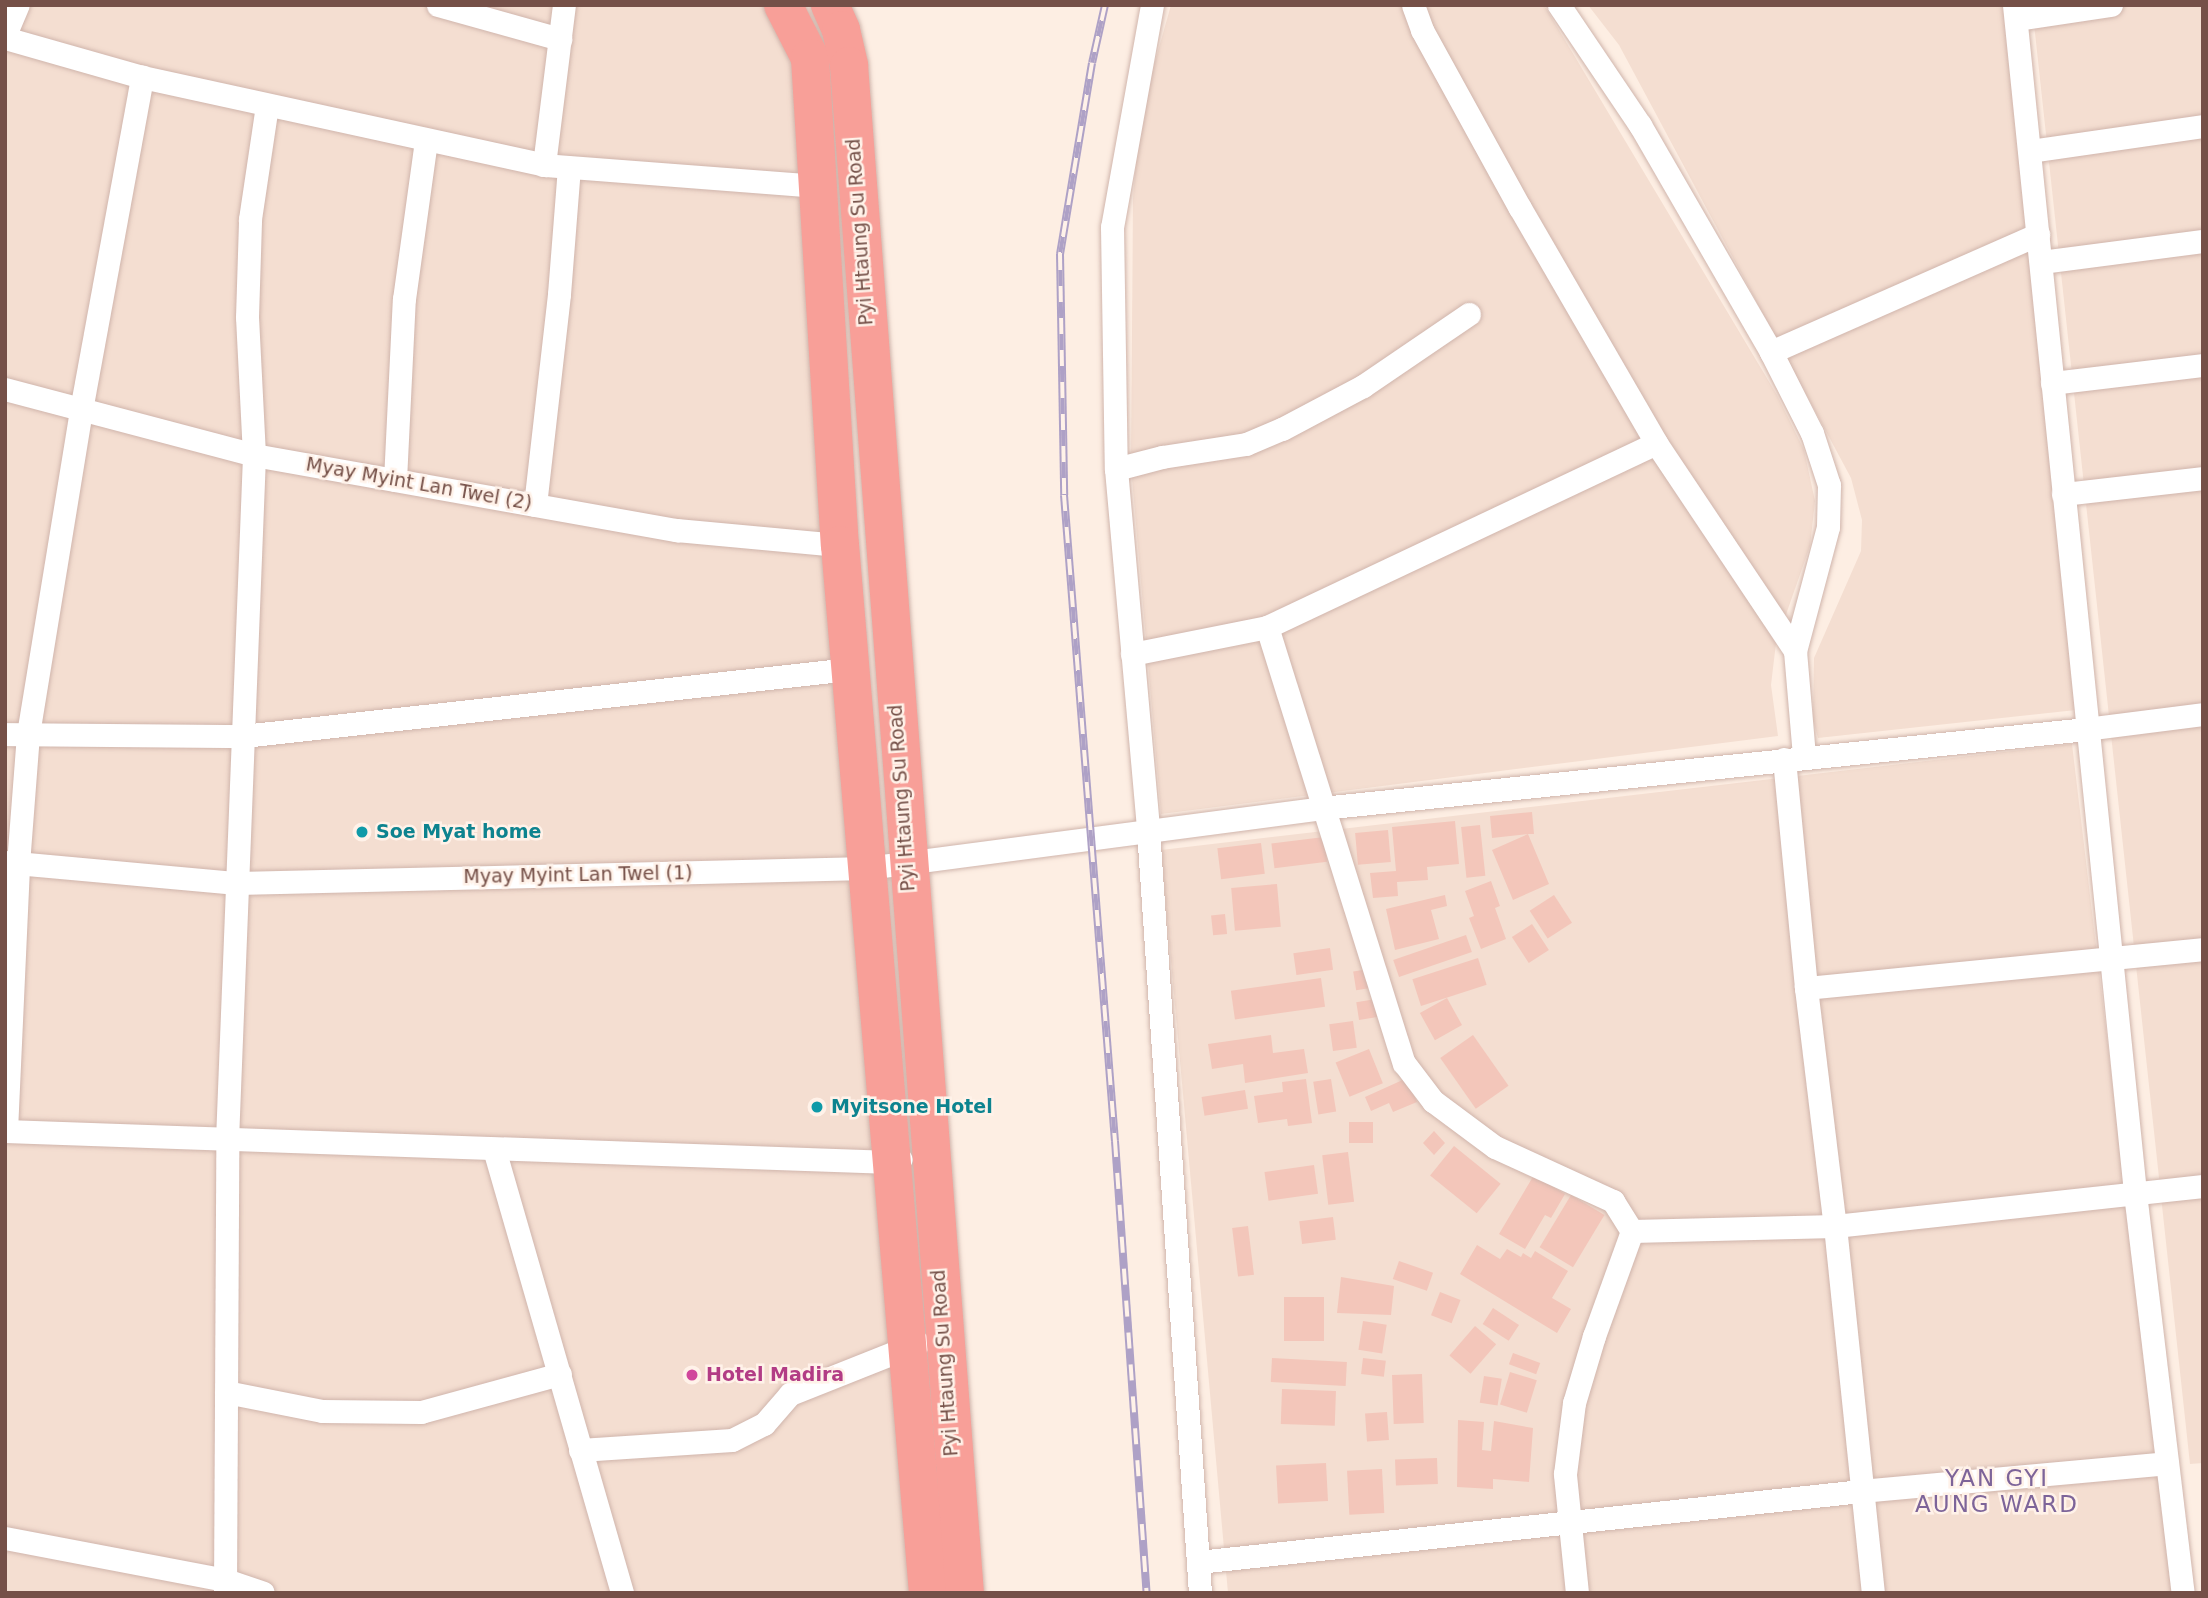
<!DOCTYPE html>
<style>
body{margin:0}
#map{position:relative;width:2208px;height:1598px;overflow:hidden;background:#fdeee3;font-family:"DejaVu Sans",sans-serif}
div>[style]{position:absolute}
.residential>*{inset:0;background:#f4ded1}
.building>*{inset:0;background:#f3c6ba;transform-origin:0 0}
.roads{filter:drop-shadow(0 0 2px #d0b5ac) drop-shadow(0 0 2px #d0b5ac)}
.street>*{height:23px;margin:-11.5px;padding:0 11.5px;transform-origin:11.5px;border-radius:11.5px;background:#fff}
.highway>*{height:38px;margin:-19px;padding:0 19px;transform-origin:19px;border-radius:19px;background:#f89f98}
.rail>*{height:8px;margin-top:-4px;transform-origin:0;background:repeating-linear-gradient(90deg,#fff2e9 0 16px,#aea1c6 0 32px);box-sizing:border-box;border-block:2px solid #aea1c6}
.dots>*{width:19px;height:19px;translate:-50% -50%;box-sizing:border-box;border:4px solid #fff2e9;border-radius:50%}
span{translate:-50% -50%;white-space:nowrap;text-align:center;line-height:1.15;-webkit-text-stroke:5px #fff2e9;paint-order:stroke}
.street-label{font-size:19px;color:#755048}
.culture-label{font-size:19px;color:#0d838f;font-weight:700}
.left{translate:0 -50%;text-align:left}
.hotel-label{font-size:19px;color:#b23c85;font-weight:700}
.quarter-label{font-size:23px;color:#7d6499;letter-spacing:2px}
.frame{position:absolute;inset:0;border:7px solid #755048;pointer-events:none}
</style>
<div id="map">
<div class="residential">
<div style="clip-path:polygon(5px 5px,777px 5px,791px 22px,918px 1593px,5px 1593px)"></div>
<div style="clip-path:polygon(1171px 5px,1544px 5px,1777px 395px,1804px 450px,1815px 501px,1810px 546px,1776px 643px,1771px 685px,1778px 736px,1161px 814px,1131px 466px,1133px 198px,1140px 115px)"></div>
<div style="clip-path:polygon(1588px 5px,2004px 5px,2076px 710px,1818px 738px,1813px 720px,1814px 658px,1861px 551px,1862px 520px,1851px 478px,1619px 45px)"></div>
<div style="clip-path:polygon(2032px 5px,2203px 5px,2203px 1463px,2190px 1464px)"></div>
<div style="clip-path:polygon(2072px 744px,2173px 1593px,1228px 1593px,1161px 850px)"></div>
</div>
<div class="building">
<div style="clip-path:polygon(1532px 812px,1534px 834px,1528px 834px,1549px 884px,1513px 900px,1492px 850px,1528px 834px,1492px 838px,1490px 816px)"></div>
<div style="clip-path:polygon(1455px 821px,1459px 864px,1427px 867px,1428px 880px,1397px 882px,1398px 896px,1373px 898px,1370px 873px,1396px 871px,1392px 827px)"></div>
<div style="left:1480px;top:825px;width:51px;height:19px;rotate:84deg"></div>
<div style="left:1388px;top:830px;width:32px;height:33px;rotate:85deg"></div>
<div style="left:1324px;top:837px;width:25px;height:53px;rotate:83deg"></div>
<div style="left:1261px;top:843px;width:31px;height:44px;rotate:83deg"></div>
<div style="clip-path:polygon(1491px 881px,1500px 906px,1495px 908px,1506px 939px,1481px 949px,1469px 918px,1474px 916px,1465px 891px)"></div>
<div style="left:1277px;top:884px;width:43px;height:46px;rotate:85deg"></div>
<div style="clip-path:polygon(1445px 895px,1447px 906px,1431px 910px,1439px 939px,1395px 950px,1386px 909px)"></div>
<div style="left:1554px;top:895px;width:33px;height:29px;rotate:57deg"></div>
<div style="left:1225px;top:914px;width:20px;height:14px;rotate:84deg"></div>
<div style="left:1532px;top:924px;width:31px;height:24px;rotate:57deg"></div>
<div style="left:1466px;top:935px;width:18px;height:77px;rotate:71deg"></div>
<div style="left:1330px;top:948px;width:22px;height:37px;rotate:82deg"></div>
<div style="left:1478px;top:958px;width:28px;height:69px;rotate:72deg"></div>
<div style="left:1369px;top:969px;width:19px;height:16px;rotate:81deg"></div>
<div style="left:1321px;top:978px;width:29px;height:91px;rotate:82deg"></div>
<div style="left:1447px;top:998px;width:31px;height:31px;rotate:61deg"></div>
<div style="left:1376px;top:999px;width:18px;height:20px;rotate:81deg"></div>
<div style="left:1353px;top:1021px;width:27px;height:24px;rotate:82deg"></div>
<div style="clip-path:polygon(1271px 1035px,1273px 1053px,1304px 1049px,1308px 1073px,1245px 1083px,1243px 1064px,1212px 1069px,1208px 1044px)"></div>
<div style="left:1473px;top:1035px;width:62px;height:40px;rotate:55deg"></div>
<div style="left:1369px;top:1049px;width:37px;height:36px;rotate:68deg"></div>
<div style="clip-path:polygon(1407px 1078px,1417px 1102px,1393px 1112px,1389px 1103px,1371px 1111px,1365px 1097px)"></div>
<div style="clip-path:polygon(1306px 1079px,1312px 1123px,1288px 1126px,1287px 1119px,1258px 1123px,1254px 1096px,1283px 1092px,1282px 1082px)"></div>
<div style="left:1331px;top:1079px;width:33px;height:18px;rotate:81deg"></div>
<div style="left:1245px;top:1090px;width:19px;height:44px;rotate:81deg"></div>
<div style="left:1373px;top:1122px;width:21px;height:24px;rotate:90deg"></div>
<div style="clip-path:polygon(1434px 1131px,1445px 1143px,1434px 1155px,1423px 1143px)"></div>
<div style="left:1454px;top:1146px;width:60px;height:38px;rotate:39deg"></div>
<div style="left:1348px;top:1152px;width:50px;height:26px;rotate:83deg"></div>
<div style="left:1314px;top:1165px;width:29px;height:50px;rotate:82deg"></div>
<div style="clip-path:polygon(1534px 1175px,1565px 1194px,1551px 1218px,1545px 1215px,1525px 1249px,1499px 1234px)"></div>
<div style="left:1571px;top:1195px;width:39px;height:61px;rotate:31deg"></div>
<div style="left:1333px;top:1217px;width:23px;height:34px;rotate:83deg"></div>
<div style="left:1248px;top:1226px;width:49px;height:16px;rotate:83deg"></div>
<div style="clip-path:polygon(1477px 1245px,1500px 1259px,1507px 1249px,1521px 1257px,1523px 1253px,1531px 1258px,1535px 1251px,1568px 1271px,1552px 1298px,1571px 1309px,1557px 1333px,1460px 1274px)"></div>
<div style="left:1399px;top:1261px;width:36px;height:19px;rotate:19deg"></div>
<div style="clip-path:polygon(1341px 1277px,1394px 1286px,1391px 1315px,1337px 1313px)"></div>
<div style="left:1440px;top:1292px;width:22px;height:25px;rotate:21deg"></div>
<div style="left:1284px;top:1297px;width:40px;height:44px"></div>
<div style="left:1493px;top:1308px;width:31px;height:19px;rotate:33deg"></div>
<div style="left:1363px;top:1321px;width:24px;height:29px;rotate:9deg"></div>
<div style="left:1475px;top:1326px;width:28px;height:39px;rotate:41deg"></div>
<div style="left:1513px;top:1353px;width:29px;height:12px;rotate:20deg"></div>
<div style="left:1272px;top:1358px;width:75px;height:24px;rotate:3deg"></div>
<div style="left:1363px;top:1358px;width:23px;height:16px;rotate:7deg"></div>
<div style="left:1510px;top:1372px;width:28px;height:34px;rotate:17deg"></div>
<div style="left:1422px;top:1374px;width:49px;height:30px;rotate:88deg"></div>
<div style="left:1484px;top:1376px;width:18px;height:27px;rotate:9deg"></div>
<div style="left:1282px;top:1389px;width:54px;height:35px;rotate:2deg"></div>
<div style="left:1387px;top:1412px;width:28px;height:22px;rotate:86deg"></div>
<div style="clip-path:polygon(1458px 1420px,1484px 1422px,1482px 1450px,1491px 1451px,1494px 1421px,1533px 1428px,1529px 1482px,1493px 1479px,1493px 1489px,1457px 1487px)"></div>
<div style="left:1437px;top:1458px;width:26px;height:42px;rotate:88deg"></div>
<div style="left:1326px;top:1463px;width:38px;height:50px;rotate:87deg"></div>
<div style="left:1382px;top:1469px;width:44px;height:35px;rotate:87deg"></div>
</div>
<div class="roads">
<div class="street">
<div style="left:438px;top:5px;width:127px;rotate:15.6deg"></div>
<div style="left:1152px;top:5px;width:226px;rotate:100.2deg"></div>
<div style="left:1112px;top:227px;width:242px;rotate:89.1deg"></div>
<div style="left:1116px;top:469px;width:362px;rotate:84.9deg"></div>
<div style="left:1148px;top:830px;width:765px;rotate:86.1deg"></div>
<div style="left:1413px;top:5px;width:27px;rotate:70deg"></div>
<div style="left:1422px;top:30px;width:203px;rotate:61.2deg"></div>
<div style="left:1520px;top:208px;width:272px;rotate:59.9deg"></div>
<div style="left:1656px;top:443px;width:250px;rotate:56.2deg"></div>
<div style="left:1559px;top:5px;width:145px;rotate:56deg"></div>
<div style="left:1640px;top:125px;width:262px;rotate:60deg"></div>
<div style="left:1771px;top:352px;width:91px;rotate:63.2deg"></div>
<div style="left:1812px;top:433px;width:55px;rotate:71.9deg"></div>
<div style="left:1829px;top:485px;width:42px;rotate:91.4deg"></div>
<div style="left:1828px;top:527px;width:128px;rotate:104.9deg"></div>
<div style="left:1795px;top:651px;width:106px;rotate:85.1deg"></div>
<div style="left:2014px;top:5px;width:1194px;rotate:84.18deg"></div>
<div style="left:2135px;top:1193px;width:403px;rotate:83.2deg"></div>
<div style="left:2016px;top:19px;width:96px;rotate:-8.4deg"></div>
<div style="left:5px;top:35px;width:33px;rotate:-67deg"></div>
<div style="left:5px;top:38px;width:142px;rotate:15.9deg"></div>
<div style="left:142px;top:77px;width:412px;rotate:12.3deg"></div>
<div style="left:544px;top:165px;width:273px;rotate:4.4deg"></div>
<div style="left:2030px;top:151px;width:175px;rotate:-8.2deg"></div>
<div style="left:544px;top:165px;width:161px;rotate:-82.9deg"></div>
<div style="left:2041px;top:262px;width:163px;rotate:-7.4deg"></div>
<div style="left:1771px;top:352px;width:292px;rotate:-23.8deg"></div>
<div style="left:2052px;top:383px;width:152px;rotate:-6.8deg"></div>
<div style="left:5px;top:389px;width:258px;rotate:14.8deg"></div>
<div style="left:254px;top:455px;width:430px;rotate:10.1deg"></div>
<div style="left:677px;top:530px;width:164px;rotate:5.3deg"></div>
<div style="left:1116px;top:469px;width:48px;rotate:-14.6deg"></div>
<div style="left:1162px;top:457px;width:85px;rotate:-8.8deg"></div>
<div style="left:1246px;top:444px;width:39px;rotate:-23deg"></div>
<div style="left:1282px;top:429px;width:92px;rotate:-28deg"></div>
<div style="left:1363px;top:386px;width:128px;rotate:-34.2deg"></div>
<div style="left:395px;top:480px;width:181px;rotate:-87.2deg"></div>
<div style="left:404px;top:299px;width:161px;rotate:-82.1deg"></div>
<div style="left:2063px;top:494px;width:141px;rotate:-6.5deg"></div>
<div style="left:535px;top:505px;width:212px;rotate:-83.5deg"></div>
<div style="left:559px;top:294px;width:127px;rotate:-85.5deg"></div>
<div style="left:1267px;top:627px;width:457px;rotate:72.6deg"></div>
<div style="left:1404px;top:1063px;width:48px;rotate:52.7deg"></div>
<div style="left:1433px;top:1101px;width:77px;rotate:36.6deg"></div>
<div style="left:1495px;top:1147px;width:130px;rotate:24.6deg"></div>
<div style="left:1613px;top:1201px;width:36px;rotate:58deg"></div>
<div style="left:1632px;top:1231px;width:203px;rotate:-1.4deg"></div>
<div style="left:1835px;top:1226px;width:370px;rotate:-6.2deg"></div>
<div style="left:1132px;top:654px;width:138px;rotate:-11.3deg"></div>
<div style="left:1267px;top:627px;width:430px;rotate:-25.3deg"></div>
<div style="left:5px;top:734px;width:238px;rotate:0.5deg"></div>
<div style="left:243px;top:736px;width:611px;rotate:-6.3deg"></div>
<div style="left:1784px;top:759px;width:230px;rotate:84.5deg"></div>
<div style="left:1806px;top:988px;width:240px;rotate:83.1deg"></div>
<div style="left:1835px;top:1226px;width:369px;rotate:84.1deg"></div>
<div style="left:5px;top:862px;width:233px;rotate:5.2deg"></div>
<div style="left:237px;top:883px;width:630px;rotate:-1.36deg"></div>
<div style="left:867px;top:868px;width:459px;rotate:-7.5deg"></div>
<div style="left:1322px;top:808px;width:768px;rotate:-5.9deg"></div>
<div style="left:2086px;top:729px;width:118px;rotate:-7.3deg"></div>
<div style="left:1806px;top:988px;width:399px;rotate:-5.6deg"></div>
<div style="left:5px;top:1131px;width:887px;rotate:2deg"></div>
<div style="left:891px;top:1162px;width:10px;rotate:-17deg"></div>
<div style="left:6px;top:1131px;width:267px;rotate:-87.4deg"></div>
<div style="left:18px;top:864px;width:130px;rotate:-85.6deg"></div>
<div style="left:28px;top:734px;width:328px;rotate:-80.7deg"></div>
<div style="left:81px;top:410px;width:339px;rotate:-79.6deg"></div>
<div style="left:494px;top:1149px;width:462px;rotate:73.9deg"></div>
<div style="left:226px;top:1392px;width:98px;rotate:11.2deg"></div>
<div style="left:322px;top:1411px;width:99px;rotate:0.6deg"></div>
<div style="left:421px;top:1412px;width:144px;rotate:-15.3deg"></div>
<div style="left:580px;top:1450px;width:152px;rotate:-3.8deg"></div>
<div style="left:732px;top:1440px;width:36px;rotate:-27deg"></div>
<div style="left:764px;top:1424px;width:40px;rotate:-49deg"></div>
<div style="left:790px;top:1394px;width:138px;rotate:-21.7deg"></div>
<div style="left:5px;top:1538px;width:225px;rotate:10.8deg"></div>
<div style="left:226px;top:1580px;width:39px;rotate:19deg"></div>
<div style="left:1198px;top:1562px;width:667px;rotate:-6.11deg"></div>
<div style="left:1861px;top:1491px;width:306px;rotate:-5.2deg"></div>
<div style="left:225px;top:1593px;width:453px;rotate:-89.7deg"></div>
<div style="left:227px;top:1140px;width:686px;rotate:-87.74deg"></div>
<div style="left:254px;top:455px;width:138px;rotate:-92.9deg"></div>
<div style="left:247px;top:317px;width:98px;rotate:-88.2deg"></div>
<div style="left:250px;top:219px;width:115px;rotate:-81.5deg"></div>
<div style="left:1577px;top:1593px;width:120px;rotate:-95.8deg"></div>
<div style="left:1565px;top:1474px;width:72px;rotate:-82.8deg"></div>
<div style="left:1574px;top:1403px;width:70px;rotate:-73.4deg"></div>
<div style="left:1594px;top:1336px;width:112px;rotate:-70.1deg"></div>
</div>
<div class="highway">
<div style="left:783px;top:5px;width:59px;rotate:63deg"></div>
<div style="left:810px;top:58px;width:488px;rotate:86.5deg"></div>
<div style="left:840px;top:545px;width:1052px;rotate:85.2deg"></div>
<div style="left:830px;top:5px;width:27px;rotate:66deg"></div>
<div style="left:841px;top:30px;width:37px;rotate:77deg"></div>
<div style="left:849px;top:66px;width:1531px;rotate:85.66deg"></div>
</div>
</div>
<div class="rail">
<div style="left:1105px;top:5px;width:59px;rotate:102.6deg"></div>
<div style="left:1092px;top:63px;width:194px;rotate:99.5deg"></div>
<div style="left:1060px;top:254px;width:241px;rotate:89deg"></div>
<div style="left:1064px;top:495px;width:648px;rotate:85.49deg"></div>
<div style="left:1115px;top:1141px;width:453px;rotate:86deg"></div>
</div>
<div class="dots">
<div style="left:362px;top:832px;background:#0f9aa8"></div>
<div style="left:817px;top:1107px;background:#0f9aa8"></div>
<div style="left:692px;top:1375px;background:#d1479c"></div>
</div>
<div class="street-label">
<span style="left:860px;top:232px;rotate:-94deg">Pyi Htaung Su Road</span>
<span style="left:419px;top:484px;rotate:10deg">Myay Myint Lan Twel (2)</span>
<span style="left:902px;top:798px;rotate:-94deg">Pyi Htaung Su Road</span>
<span style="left:578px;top:875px;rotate:-1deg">Myay Myint Lan Twel (1)</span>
<span style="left:945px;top:1363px;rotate:-94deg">Pyi Htaung Su Road</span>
</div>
<div class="culture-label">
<span class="left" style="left:376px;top:832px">Soe Myat home</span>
<span class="left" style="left:831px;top:1107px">Myitsone Hotel</span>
</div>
<div class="hotel-label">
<span class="left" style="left:706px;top:1375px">Hotel Madira</span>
</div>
<div class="quarter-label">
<span style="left:1997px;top:1491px">YAN GYI<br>AUNG WARD</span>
</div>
<div class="frame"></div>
</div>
